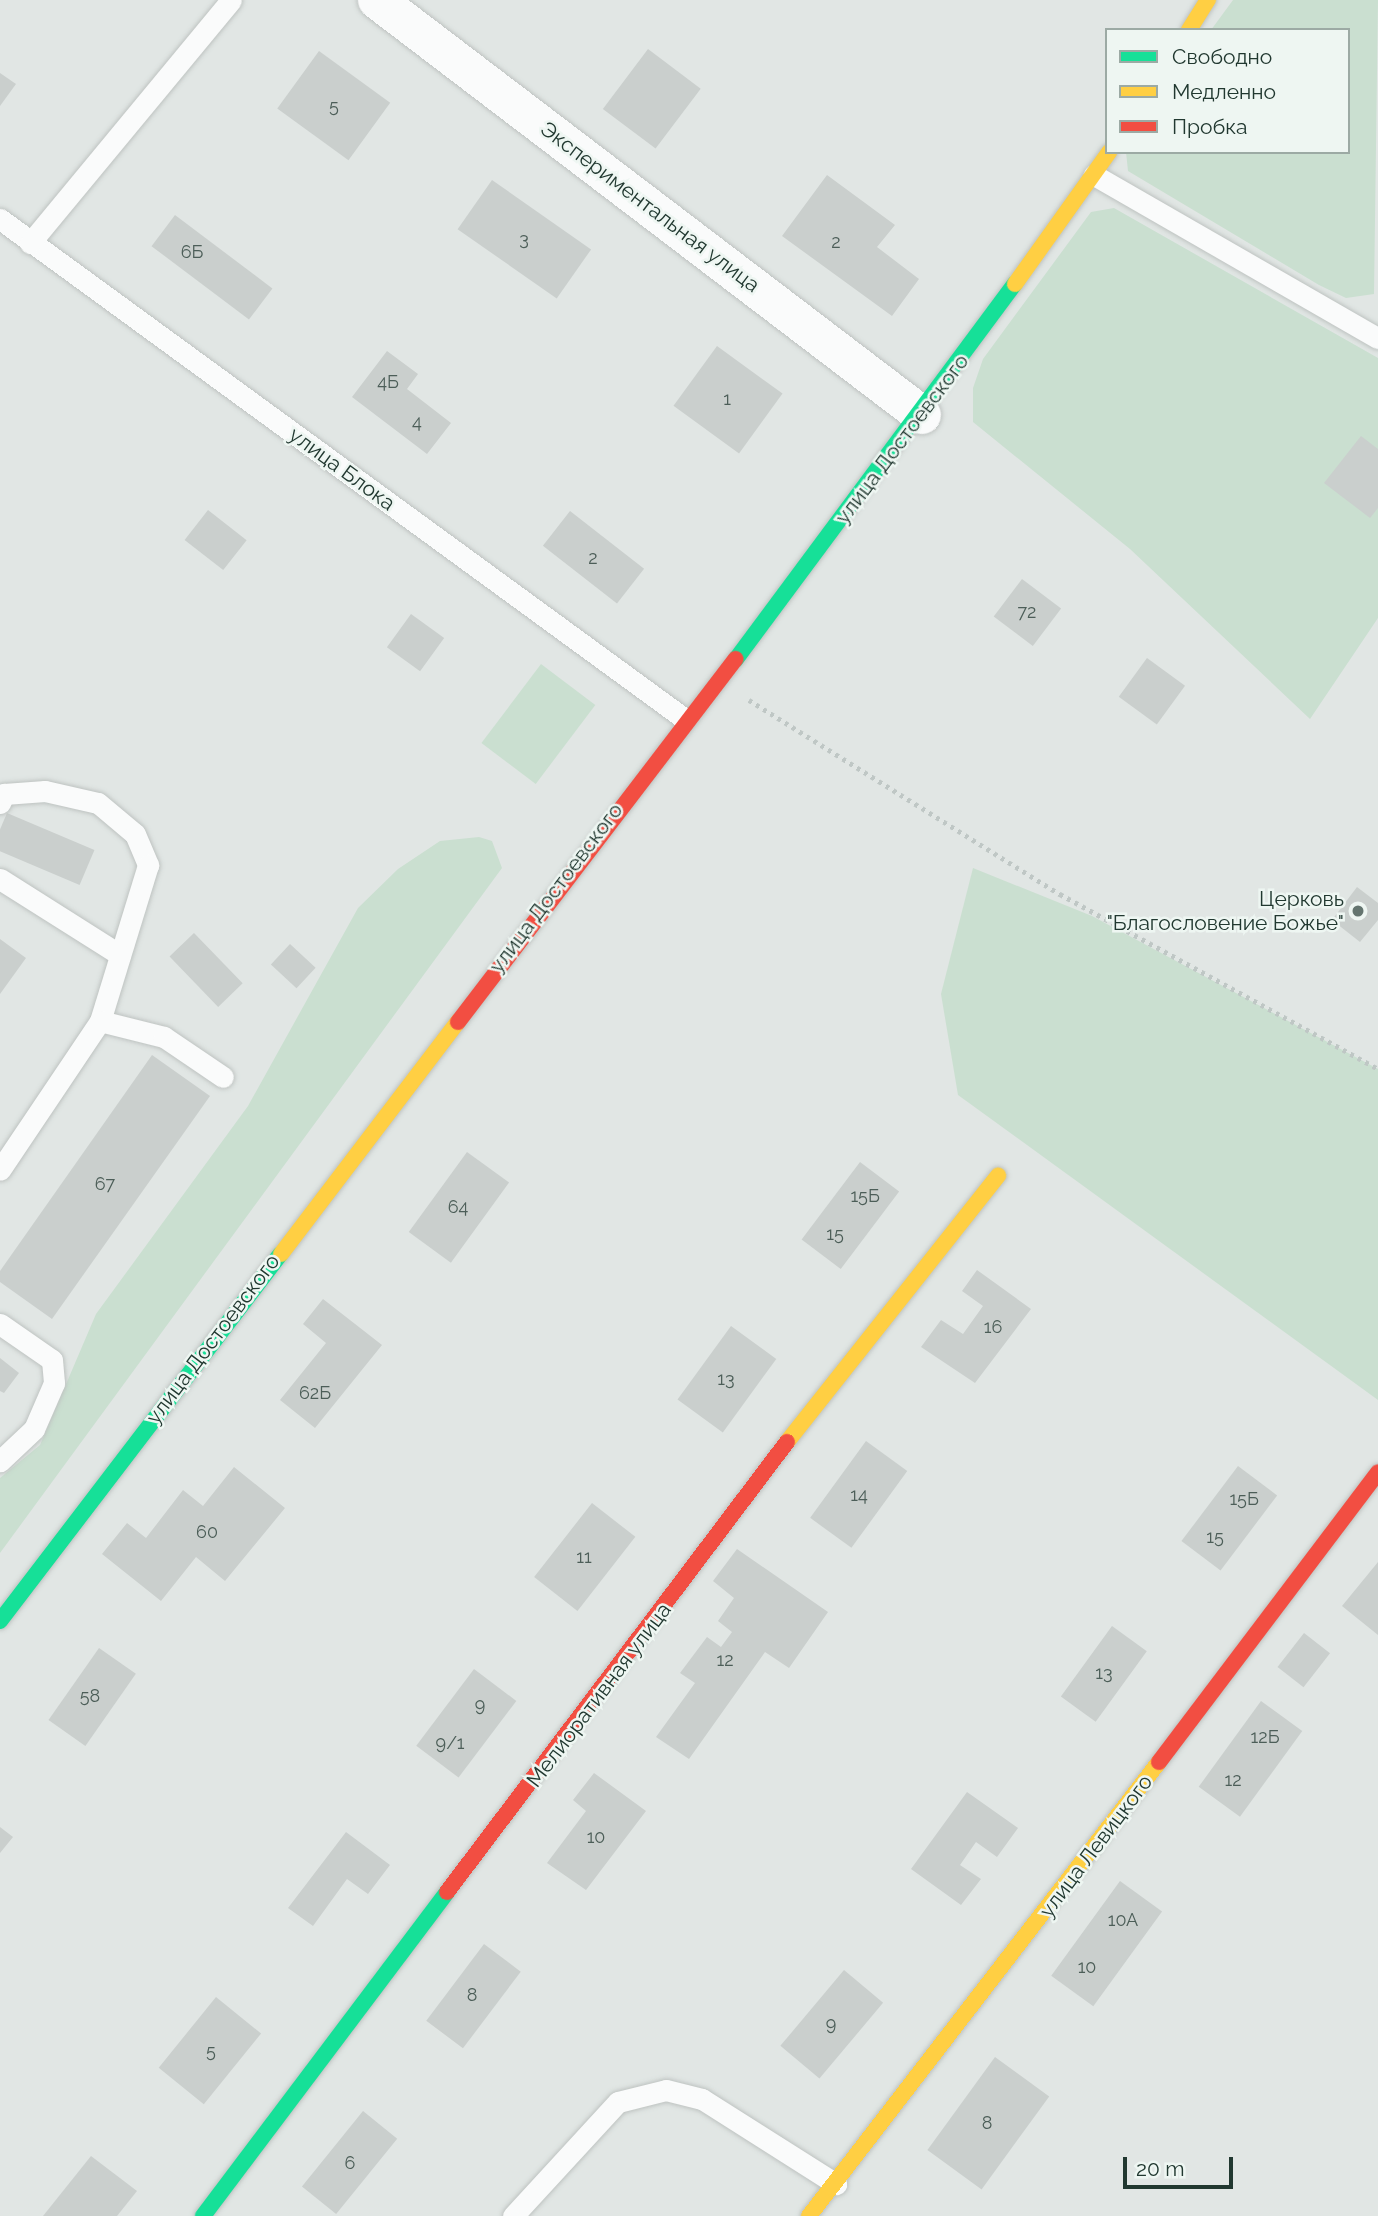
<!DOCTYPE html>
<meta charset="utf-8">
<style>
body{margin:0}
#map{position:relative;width:1378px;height:2216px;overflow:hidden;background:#e1e6e4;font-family:Raleway,sans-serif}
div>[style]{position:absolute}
.green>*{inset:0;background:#cadfd0;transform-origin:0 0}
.building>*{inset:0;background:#cacfcd;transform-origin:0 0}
.path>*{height:4.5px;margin-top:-2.25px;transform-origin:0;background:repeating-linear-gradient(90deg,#bfc7c5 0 3.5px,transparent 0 8.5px)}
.roads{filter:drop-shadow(0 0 2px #bec3c1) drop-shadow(0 0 2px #bec3c1)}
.lane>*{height:21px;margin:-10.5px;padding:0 10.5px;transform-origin:10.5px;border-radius:10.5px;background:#fafbfb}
.street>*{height:38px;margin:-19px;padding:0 19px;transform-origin:19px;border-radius:19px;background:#fafbfb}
.fast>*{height:16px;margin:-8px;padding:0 8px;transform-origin:8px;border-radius:8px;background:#16e098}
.slow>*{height:16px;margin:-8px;padding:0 8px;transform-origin:8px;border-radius:8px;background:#ffcf43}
.jam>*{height:16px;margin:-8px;padding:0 8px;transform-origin:8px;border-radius:8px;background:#f24e42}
.dots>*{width:19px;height:19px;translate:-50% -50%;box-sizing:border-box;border:4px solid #eef6f2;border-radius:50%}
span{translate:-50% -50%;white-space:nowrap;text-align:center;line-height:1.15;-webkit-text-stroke:5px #eef6f2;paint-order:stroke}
.number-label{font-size:18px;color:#4c5e58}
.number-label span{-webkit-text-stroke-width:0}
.street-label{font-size:21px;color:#213830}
.poi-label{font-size:21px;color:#213830}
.right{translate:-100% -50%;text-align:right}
.legend{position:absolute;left:1105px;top:28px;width:245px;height:126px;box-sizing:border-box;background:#eef6f2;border:2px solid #9caaa4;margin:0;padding:9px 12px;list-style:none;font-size:21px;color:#213830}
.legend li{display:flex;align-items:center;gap:14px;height:35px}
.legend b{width:35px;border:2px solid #9caaa4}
.scale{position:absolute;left:1123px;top:2157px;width:110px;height:32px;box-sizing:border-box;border:4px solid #213830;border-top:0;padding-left:9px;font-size:21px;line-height:24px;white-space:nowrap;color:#213830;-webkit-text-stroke:5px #eef6f2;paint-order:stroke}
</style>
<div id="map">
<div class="green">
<div style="clip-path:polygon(1233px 0,1378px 0,1374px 294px,1346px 298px,1319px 285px,1128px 171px,1126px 152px,1348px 152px,1348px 30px,1211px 30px)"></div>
<div style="clip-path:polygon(1114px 208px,1378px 358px,1378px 618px,1310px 719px,1130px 549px,973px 422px,973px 388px,983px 359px,1091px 212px)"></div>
<div style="left:541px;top:664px;width:68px;height:99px;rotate:37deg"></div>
<div style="clip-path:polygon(479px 837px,492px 841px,502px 868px,0 1553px,0 1478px,40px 1445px,96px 1314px,248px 1106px,358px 908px,398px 869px,440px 841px)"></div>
<div style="clip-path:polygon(973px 868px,1092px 916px,1378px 1069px,1378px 1400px,958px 1095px,941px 994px)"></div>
</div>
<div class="building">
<div style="left:648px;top:49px;width:66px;height:75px;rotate:37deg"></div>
<div style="left:319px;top:51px;width:88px;height:71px;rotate:36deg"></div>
<div style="clip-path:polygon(0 73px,16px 84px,0 106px)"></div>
<div style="clip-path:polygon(827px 175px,895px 225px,877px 247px,919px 279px,892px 316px,782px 236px)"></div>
<div style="left:492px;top:180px;width:121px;height:60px;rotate:35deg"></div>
<div style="left:175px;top:215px;width:122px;height:39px;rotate:37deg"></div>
<div style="left:717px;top:346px;width:81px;height:74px;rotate:36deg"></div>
<div style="clip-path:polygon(387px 351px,418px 374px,407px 389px,451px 423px,427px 454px,352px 397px)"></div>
<div style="clip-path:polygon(1361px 436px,1378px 449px,1378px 508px,1370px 518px,1324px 483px)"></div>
<div style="left:208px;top:510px;width:49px;height:38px;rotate:38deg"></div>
<div style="left:570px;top:511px;width:94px;height:44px;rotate:38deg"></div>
<div style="left:1022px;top:579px;width:49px;height:47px;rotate:37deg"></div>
<div style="left:411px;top:614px;width:41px;height:41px;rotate:36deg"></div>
<div style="left:1147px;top:658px;width:47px;height:48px;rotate:36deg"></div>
<div style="left:7px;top:813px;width:95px;height:38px;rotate:23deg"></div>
<div style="clip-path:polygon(1357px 887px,1378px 903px,1378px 920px,1360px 942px,1332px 920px)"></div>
<div style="left:194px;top:933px;width:70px;height:34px;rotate:46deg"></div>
<div style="clip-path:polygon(0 939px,26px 958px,0 994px)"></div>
<div style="left:290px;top:944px;width:35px;height:28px;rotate:43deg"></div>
<div style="clip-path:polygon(152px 1055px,210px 1096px,52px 1319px,0 1282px,0 1271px)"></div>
<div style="left:467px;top:1152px;width:52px;height:99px;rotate:36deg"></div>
<div style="left:860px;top:1162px;width:49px;height:97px;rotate:37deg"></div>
<div style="clip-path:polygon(977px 1270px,1031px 1309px,975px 1383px,921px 1347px,941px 1320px,963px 1334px,983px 1306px,962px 1291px)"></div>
<div style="clip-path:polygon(323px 1299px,382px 1345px,315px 1428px,280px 1400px,326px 1343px,303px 1324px)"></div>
<div style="left:731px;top:1326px;width:56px;height:91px;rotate:36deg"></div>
<div style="clip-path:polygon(0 1358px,19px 1373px,4px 1393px,0 1391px)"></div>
<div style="left:866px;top:1441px;width:51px;height:95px;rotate:36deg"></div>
<div style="left:1238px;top:1466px;width:49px;height:94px;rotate:37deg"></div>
<div style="clip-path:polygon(234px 1467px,285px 1508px,225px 1581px,196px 1557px,161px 1601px,102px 1554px,127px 1523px,146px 1538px,183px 1490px,203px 1506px)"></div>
<div style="left:592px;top:1503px;width:55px;height:94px;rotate:38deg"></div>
<div style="clip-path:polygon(737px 1549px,828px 1612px,789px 1668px,765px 1652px,689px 1759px,656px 1737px,695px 1683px,680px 1673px,707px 1637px,721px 1647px,732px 1632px,718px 1621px,734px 1598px,713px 1581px)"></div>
<div style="clip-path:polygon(1378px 1562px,1378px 1635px,1342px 1606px)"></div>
<div style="left:1112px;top:1626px;width:43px;height:87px;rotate:36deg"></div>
<div style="left:1304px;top:1633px;width:33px;height:43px;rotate:38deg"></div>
<div style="left:99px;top:1648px;width:45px;height:88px;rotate:35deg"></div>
<div style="left:474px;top:1669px;width:53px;height:96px;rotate:37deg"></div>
<div style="left:1261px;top:1701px;width:51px;height:106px;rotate:36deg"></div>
<div style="clip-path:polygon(594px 1773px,646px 1811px,586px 1890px,547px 1863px,586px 1811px,573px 1800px)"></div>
<div style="clip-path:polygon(967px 1792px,1018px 1828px,997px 1857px,976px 1842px,960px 1865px,981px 1879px,961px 1905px,911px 1869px)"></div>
<div style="clip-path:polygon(0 1827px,13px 1837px,0 1853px)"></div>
<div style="clip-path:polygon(346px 1832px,390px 1865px,368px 1894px,347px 1879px,313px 1926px,288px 1908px)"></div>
<div style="left:1120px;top:1881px;width:52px;height:117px;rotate:36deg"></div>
<div style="left:484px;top:1944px;width:46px;height:96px;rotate:37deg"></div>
<div style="left:844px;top:1970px;width:51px;height:99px;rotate:40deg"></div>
<div style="left:216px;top:1997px;width:58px;height:91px;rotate:39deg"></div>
<div style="left:995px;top:2057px;width:67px;height:115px;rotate:36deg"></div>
<div style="left:363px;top:2111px;width:44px;height:97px;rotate:39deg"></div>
<div style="clip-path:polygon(91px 2156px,137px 2191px,117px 2216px,43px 2216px)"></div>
</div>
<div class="path">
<div style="left:749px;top:700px;width:367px;rotate:32deg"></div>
<div style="left:1060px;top:894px;width:363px;rotate:28.8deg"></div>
</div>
<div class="roads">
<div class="lane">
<div style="left:1094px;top:175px;width:327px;rotate:29.9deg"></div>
<div style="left:0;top:219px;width:848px;rotate:36.13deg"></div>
<div style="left:30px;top:243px;width:315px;rotate:-50.4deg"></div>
<div style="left:0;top:803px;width:10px;rotate:-66deg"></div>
<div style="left:4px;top:794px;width:41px;rotate:-4.2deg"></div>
<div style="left:45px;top:791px;width:54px;rotate:12.8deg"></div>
<div style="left:98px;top:803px;width:48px;rotate:40deg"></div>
<div style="left:135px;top:834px;width:34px;rotate:67deg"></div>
<div style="left:148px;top:865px;width:163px;rotate:107.1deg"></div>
<div style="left:100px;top:1021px;width:179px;rotate:123.9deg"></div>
<div style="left:0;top:879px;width:142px;rotate:32.3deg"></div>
<div style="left:100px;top:1021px;width:66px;rotate:14deg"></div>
<div style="left:164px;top:1037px;width:71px;rotate:34.1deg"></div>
<div style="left:0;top:1324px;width:63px;rotate:34.7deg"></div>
<div style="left:52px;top:1360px;width:23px;rotate:85deg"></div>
<div style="left:54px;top:1383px;width:50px;rotate:113.5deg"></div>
<div style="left:34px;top:1429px;width:47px;rotate:136.7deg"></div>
<div style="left:513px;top:2216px;width:155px;rotate:-47.4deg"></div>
<div style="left:618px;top:2102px;width:49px;rotate:-14deg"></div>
<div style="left:666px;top:2090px;width:37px;rotate:14deg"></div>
<div style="left:702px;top:2099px;width:159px;rotate:32.4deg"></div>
</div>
<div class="street">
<div style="left:377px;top:0;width:685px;rotate:37.29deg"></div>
</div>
<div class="fast">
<div style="left:736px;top:659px;width:467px;rotate:-53.4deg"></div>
<div style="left:0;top:1621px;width:462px;rotate:-52.6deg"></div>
<div style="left:203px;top:2216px;width:406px;rotate:-53deg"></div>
</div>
<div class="slow">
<div style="left:1189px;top:30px;width:36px;rotate:-58deg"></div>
<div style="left:1015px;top:284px;width:162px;rotate:-54.5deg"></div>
<div style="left:281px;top:1254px;width:292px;rotate:-52.7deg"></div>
<div style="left:787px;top:1442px;width:340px;rotate:-51.6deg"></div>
<div style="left:809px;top:2216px;width:573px;rotate:-52.37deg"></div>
</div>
<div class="jam">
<div style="left:458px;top:1022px;width:457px;rotate:-52.6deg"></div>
<div style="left:1159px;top:1762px;width:363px;rotate:-52.9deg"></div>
<div style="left:447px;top:1892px;width:564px;rotate:-52.93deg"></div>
</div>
</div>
<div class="dots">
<div style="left:1358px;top:911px;background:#64756f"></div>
</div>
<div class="number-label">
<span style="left:334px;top:106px">5</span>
<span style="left:524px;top:239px">3</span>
<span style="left:836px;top:242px">2</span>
<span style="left:192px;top:252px">6Б</span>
<span style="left:388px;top:382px">4Б</span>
<span style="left:727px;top:399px">1</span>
<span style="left:417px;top:422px">4</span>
<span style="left:593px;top:558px">2</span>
<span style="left:1027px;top:612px">72</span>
<span style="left:105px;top:1184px">67</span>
<span style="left:865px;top:1196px">15Б</span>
<span style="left:458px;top:1207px">64</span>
<span style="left:835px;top:1234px">15</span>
<span style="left:993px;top:1327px">16</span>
<span style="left:726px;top:1379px">13</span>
<span style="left:315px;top:1393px">62Б</span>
<span style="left:859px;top:1495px">14</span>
<span style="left:1244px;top:1499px">15Б</span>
<span style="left:207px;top:1532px">60</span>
<span style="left:1215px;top:1537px">15</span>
<span style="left:584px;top:1557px">11</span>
<span style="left:725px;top:1660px">12</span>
<span style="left:1104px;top:1673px">13</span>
<span style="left:90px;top:1696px">58</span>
<span style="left:480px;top:1705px">9</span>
<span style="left:1265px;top:1737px">12Б</span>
<span style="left:450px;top:1743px">9/1</span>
<span style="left:1233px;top:1780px">12</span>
<span style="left:596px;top:1837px">10</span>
<span style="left:1123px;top:1920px">10А</span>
<span style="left:1087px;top:1967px">10</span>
<span style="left:472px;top:1995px">8</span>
<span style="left:831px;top:2024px">9</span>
<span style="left:211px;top:2051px">5</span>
<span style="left:987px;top:2123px">8</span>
<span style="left:350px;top:2163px">6</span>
</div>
<div class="street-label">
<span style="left:650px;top:207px;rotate:37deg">Экспериментальная улица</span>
<span style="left:902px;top:439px;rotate:-53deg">улица Достоевского</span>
<span style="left:342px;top:469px;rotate:36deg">улица Блока</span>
<span style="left:556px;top:888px;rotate:-53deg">улица Достоевского</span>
<span style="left:213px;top:1339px;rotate:-53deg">улица Достоевского</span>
<span style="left:599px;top:1695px;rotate:-53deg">Мелиоративная улица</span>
<span style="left:1096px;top:1846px;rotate:-53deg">улица Левицкого</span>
</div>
<div class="poi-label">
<span class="right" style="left:1344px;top:911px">Церковь<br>"Благословение Божье"</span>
</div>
<ul class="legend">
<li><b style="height:9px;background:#16e098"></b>Свободно</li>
<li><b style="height:9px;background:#ffcf43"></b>Медленно</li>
<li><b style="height:9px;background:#f24e42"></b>Пробка</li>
</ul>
<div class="scale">20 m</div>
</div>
